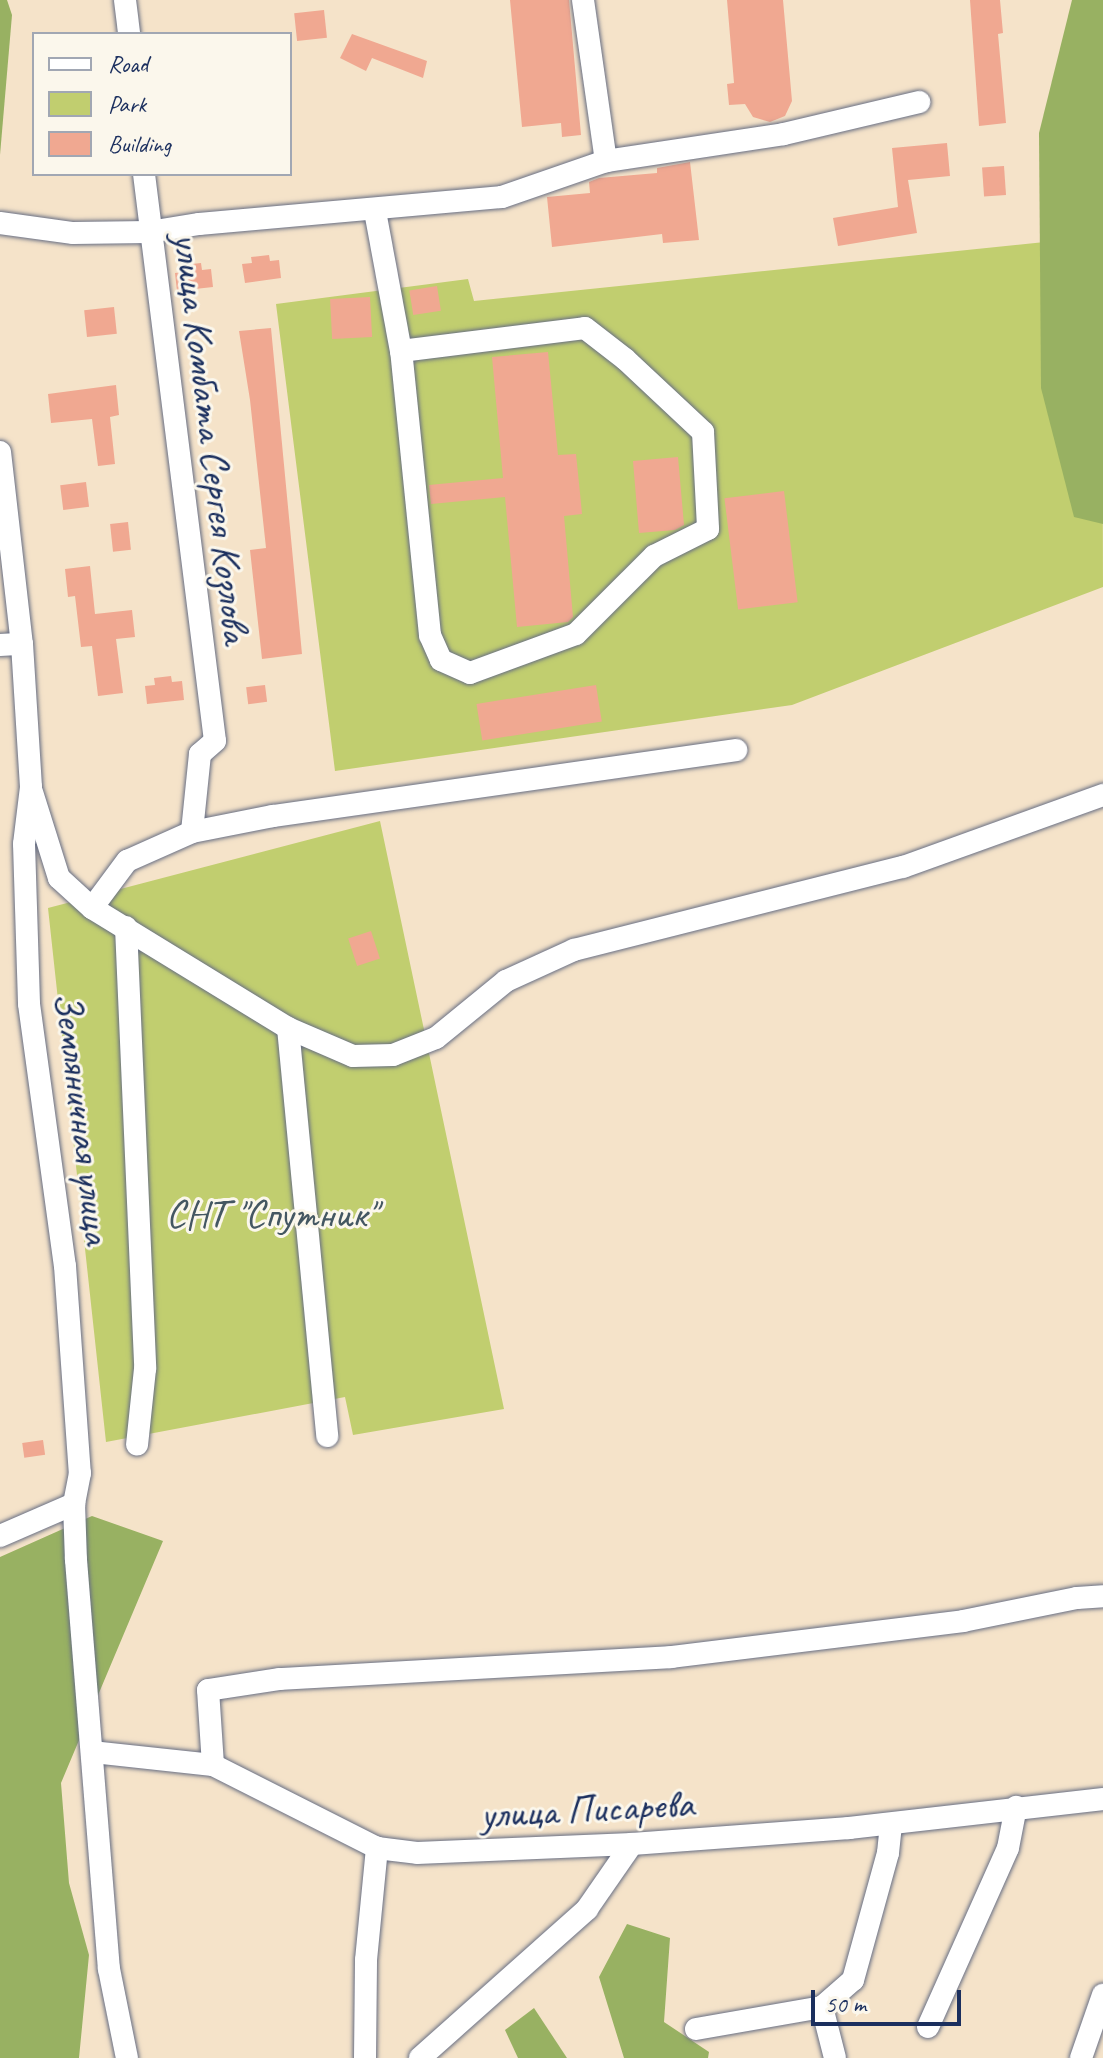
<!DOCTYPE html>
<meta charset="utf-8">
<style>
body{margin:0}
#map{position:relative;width:1103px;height:2058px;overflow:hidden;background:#f5e3c9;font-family:Caveat,sans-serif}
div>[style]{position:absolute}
.green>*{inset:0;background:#c1ce6f}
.forest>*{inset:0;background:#98b162}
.building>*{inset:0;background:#f0a891;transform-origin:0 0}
.roads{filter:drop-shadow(0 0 2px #676e83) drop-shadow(0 0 2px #676e83)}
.minor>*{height:22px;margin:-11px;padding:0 11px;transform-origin:11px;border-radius:11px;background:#fff}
span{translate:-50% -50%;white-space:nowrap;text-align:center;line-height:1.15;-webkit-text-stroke:6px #fbf7ec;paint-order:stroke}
.street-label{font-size:40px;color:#1b2f5e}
.park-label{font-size:40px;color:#445762}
.legend{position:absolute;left:32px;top:32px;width:260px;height:144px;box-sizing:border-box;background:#fbf7ec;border:2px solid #a1a7b3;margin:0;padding:10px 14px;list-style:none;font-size:24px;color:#1b2f5e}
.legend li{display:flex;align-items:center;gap:16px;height:40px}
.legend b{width:40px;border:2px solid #a1a7b3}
.scale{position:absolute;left:811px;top:1990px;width:150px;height:36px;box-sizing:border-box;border:4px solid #1b2f5e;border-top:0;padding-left:10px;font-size:24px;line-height:28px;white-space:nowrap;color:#1b2f5e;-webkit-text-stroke:6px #fbf7ec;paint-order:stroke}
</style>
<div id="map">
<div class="green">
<div style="clip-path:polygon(1102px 236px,1103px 587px,792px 705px,335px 771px,276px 304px,468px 279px,474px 301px)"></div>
<div style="clip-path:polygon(380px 821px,504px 1409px,353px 1435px,345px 1397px,106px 1442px,48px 908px)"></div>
</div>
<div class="forest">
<div style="clip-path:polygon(0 0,7px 0,12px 15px,0 155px)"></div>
<div style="clip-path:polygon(1072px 0,1103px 0,1103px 524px,1074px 517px,1041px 388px,1039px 133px)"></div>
<div style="clip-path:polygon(92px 1516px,163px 1541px,61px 1783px,69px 1883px,89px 1955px,79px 2058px,0 2058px,0 1557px)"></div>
<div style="clip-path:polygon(627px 1924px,670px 1938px,664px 2022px,709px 2052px,708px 2058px,624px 2058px,599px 1977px)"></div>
<div style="clip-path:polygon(534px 2008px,567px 2058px,518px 2058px,505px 2030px)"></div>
</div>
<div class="building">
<div style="clip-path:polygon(510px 0,569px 0,581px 135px,562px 137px,561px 123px,522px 127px)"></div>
<div style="clip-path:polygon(727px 0,783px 0,792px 101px,785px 116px,770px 122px,753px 117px,745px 104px,729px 105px,727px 84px,734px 83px)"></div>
<div style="clip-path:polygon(970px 0,1000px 0,1003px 33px,998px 34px,1006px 123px,979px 126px)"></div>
<div style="left:324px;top:10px;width:28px;height:30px;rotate:84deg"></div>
<div style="clip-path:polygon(352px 34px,427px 61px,423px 78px,372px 58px,366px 71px,340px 58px)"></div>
<div style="clip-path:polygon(947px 143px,950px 176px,908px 180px,917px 233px,838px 246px,833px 218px,898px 207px,892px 148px)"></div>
<div style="clip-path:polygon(690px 162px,699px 240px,663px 243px,662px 234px,552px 247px,547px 197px,590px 193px,589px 182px,599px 178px,657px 173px,657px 168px)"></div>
<div style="left:1004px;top:166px;width:29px;height:22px;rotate:86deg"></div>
<div style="clip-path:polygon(269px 255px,270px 261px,279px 260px,281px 278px,245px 283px,242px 264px,252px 263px,251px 257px)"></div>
<div style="clip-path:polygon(201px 263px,202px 270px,211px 269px,213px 287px,177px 291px,175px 273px,184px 272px,183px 265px)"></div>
<div style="left:437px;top:286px;width:25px;height:28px;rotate:81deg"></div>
<div style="left:370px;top:297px;width:40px;height:40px;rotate:87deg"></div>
<div style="left:114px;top:307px;width:27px;height:30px;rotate:84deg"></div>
<div style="clip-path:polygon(271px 328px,302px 654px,262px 659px,250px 550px,266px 548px,250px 400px,239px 331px)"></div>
<div style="clip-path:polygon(548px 352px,558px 455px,576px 454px,580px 493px,582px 514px,564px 516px,573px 617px,568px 622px,517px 627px,505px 497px,431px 504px,429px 485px,503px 478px,492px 357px)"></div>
<div style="clip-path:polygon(116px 385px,119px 415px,110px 417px,115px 464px,98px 466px,92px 419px,51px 423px,48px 394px)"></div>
<div style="clip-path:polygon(678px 457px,684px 525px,675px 530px,639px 533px,633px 461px)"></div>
<div style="left:86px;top:482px;width:25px;height:26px;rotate:83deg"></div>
<div style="left:784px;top:491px;width:112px;height:60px;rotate:83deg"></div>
<div style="left:128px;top:522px;width:28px;height:18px;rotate:84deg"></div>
<div style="clip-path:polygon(90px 566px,95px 614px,132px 610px,135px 637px,116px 639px,123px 693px,98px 696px,92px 646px,81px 647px,75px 596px,68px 597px,65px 569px)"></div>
<div style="clip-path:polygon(171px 676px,172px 682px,182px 681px,184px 700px,147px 704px,145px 686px,155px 685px,154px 678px)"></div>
<div style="left:265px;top:685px;width:17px;height:19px;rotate:83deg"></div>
<div style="left:596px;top:685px;width:37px;height:121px;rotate:81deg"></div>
<div style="left:371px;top:931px;width:29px;height:24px;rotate:72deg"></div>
<div style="left:43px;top:1440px;width:15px;height:21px;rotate:82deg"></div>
</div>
<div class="roads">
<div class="minor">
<div style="left:125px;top:0;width:34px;rotate:83deg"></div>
<div style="left:583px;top:0;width:163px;rotate:81.9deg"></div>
<div style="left:144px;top:174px;width:571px;rotate:82.86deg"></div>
<div style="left:215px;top:741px;width:20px;rotate:139deg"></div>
<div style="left:200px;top:754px;width:78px;rotate:95.9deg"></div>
<div style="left:375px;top:211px;width:142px;rotate:79.5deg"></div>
<div style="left:401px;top:351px;width:185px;rotate:-7.1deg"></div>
<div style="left:585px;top:328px;width:51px;rotate:37.8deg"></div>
<div style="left:625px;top:359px;width:107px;rotate:43.1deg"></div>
<div style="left:703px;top:432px;width:97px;rotate:87deg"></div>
<div style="left:708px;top:529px;width:60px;rotate:153.4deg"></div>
<div style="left:654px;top:556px;width:110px;rotate:135deg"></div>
<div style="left:576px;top:634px;width:113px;rotate:159.8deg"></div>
<div style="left:470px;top:673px;width:32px;rotate:-156deg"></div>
<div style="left:441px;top:660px;width:27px;rotate:-114deg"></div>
<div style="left:430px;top:635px;width:285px;rotate:-95.8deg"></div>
<div style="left:0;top:223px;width:74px;rotate:7.8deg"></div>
<div style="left:73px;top:233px;width:76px;rotate:-0.8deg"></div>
<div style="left:149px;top:232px;width:51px;rotate:-9.1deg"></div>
<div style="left:199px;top:224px;width:304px;rotate:-5.1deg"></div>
<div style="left:502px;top:197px;width:110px;rotate:-19.1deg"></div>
<div style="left:606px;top:161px;width:180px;rotate:-8.6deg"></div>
<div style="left:784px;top:134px;width:139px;rotate:-13.3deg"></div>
<div style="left:0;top:452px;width:193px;rotate:83.5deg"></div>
<div style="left:22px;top:644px;width:143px;rotate:86.4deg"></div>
<div style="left:31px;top:787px;width:57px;rotate:97deg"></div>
<div style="left:24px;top:844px;width:160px;rotate:88.2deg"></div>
<div style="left:29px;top:1004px;width:264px;rotate:82.2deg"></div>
<div style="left:65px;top:1266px;width:208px;rotate:85.9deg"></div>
<div style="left:80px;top:1473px;width:32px;rotate:101deg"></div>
<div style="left:74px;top:1504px;width:56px;rotate:88deg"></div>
<div style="left:76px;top:1560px;width:410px;rotate:85.4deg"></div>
<div style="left:109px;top:1969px;width:91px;rotate:78.6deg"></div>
<div style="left:0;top:645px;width:22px;rotate:-3deg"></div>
<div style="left:32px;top:792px;width:90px;rotate:72.6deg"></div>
<div style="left:59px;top:878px;width:45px;rotate:42.3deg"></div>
<div style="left:92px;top:908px;width:230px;rotate:31.5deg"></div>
<div style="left:288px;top:1028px;width:71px;rotate:23.3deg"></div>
<div style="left:353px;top:1056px;width:40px;rotate:-1.4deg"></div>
<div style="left:393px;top:1055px;width:46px;rotate:-21.6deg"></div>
<div style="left:436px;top:1038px;width:90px;rotate:-39.2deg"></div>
<div style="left:506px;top:981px;width:75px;rotate:-24.5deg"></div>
<div style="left:574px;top:950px;width:339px;rotate:-14.2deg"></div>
<div style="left:903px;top:867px;width:213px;rotate:-19.8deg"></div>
<div style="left:92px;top:908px;width:59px;rotate:-53.3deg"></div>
<div style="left:127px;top:861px;width:71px;rotate:-24deg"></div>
<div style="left:192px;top:832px;width:83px;rotate:-11.2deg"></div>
<div style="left:273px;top:816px;width:468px;rotate:-8.1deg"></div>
<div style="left:126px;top:927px;width:442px;rotate:87.5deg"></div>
<div style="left:145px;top:1369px;width:76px;rotate:96deg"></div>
<div style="left:288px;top:1028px;width:410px;rotate:84.5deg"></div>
<div style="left:0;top:1536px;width:81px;rotate:-23.4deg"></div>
<div style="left:93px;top:1752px;width:121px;rotate:6.2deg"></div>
<div style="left:213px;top:1765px;width:184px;rotate:26.8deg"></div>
<div style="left:377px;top:1848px;width:40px;rotate:7.1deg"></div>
<div style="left:417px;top:1853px;width:215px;rotate:-2.4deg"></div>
<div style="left:632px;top:1844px;width:218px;rotate:-4.2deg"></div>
<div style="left:849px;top:1828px;width:256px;rotate:-6.5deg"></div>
<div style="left:213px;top:1765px;width:75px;rotate:-93.8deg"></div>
<div style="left:208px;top:1690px;width:73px;rotate:-8.7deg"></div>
<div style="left:280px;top:1679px;width:392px;rotate:-3.2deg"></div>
<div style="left:671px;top:1657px;width:294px;rotate:-7deg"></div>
<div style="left:963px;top:1621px;width:116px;rotate:-11.4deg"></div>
<div style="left:1077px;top:1598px;width:26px;rotate:-4deg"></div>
<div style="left:928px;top:2027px;width:196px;rotate:-65.9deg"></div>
<div style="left:1008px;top:1848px;width:42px;rotate:-79deg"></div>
<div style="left:696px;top:2029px;width:128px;rotate:-9.9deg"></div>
<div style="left:365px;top:2058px;width:98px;rotate:-89.4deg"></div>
<div style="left:366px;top:1960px;width:113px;rotate:-84.4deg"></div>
<div style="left:420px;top:2058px;width:224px;rotate:-41.7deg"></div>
<div style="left:587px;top:1909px;width:79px;rotate:-55.3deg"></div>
<div style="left:835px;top:2058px;width:53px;rotate:-104.3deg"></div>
<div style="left:822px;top:2007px;width:41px;rotate:-41.1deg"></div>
<div style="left:853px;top:1980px;width:132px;rotate:-74.6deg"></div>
<div style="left:888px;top:1853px;width:28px;rotate:-84deg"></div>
<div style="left:1081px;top:2058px;width:67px;rotate:-70.8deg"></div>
</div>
</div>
<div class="street-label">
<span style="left:212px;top:438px;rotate:83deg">улица Комбата Сергея Козлова</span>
<span style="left:83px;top:1118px;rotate:83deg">Земляничная улица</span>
<span style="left:587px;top:1809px;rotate:-3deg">улица Писарева</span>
</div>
<div class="park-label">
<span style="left:271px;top:1214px">СНТ "Спутник"</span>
</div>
<ul class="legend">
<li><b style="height:10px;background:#fff"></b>Road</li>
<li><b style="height:22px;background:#c1ce6f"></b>Park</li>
<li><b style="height:22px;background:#f0a891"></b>Building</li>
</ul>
<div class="scale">50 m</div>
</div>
